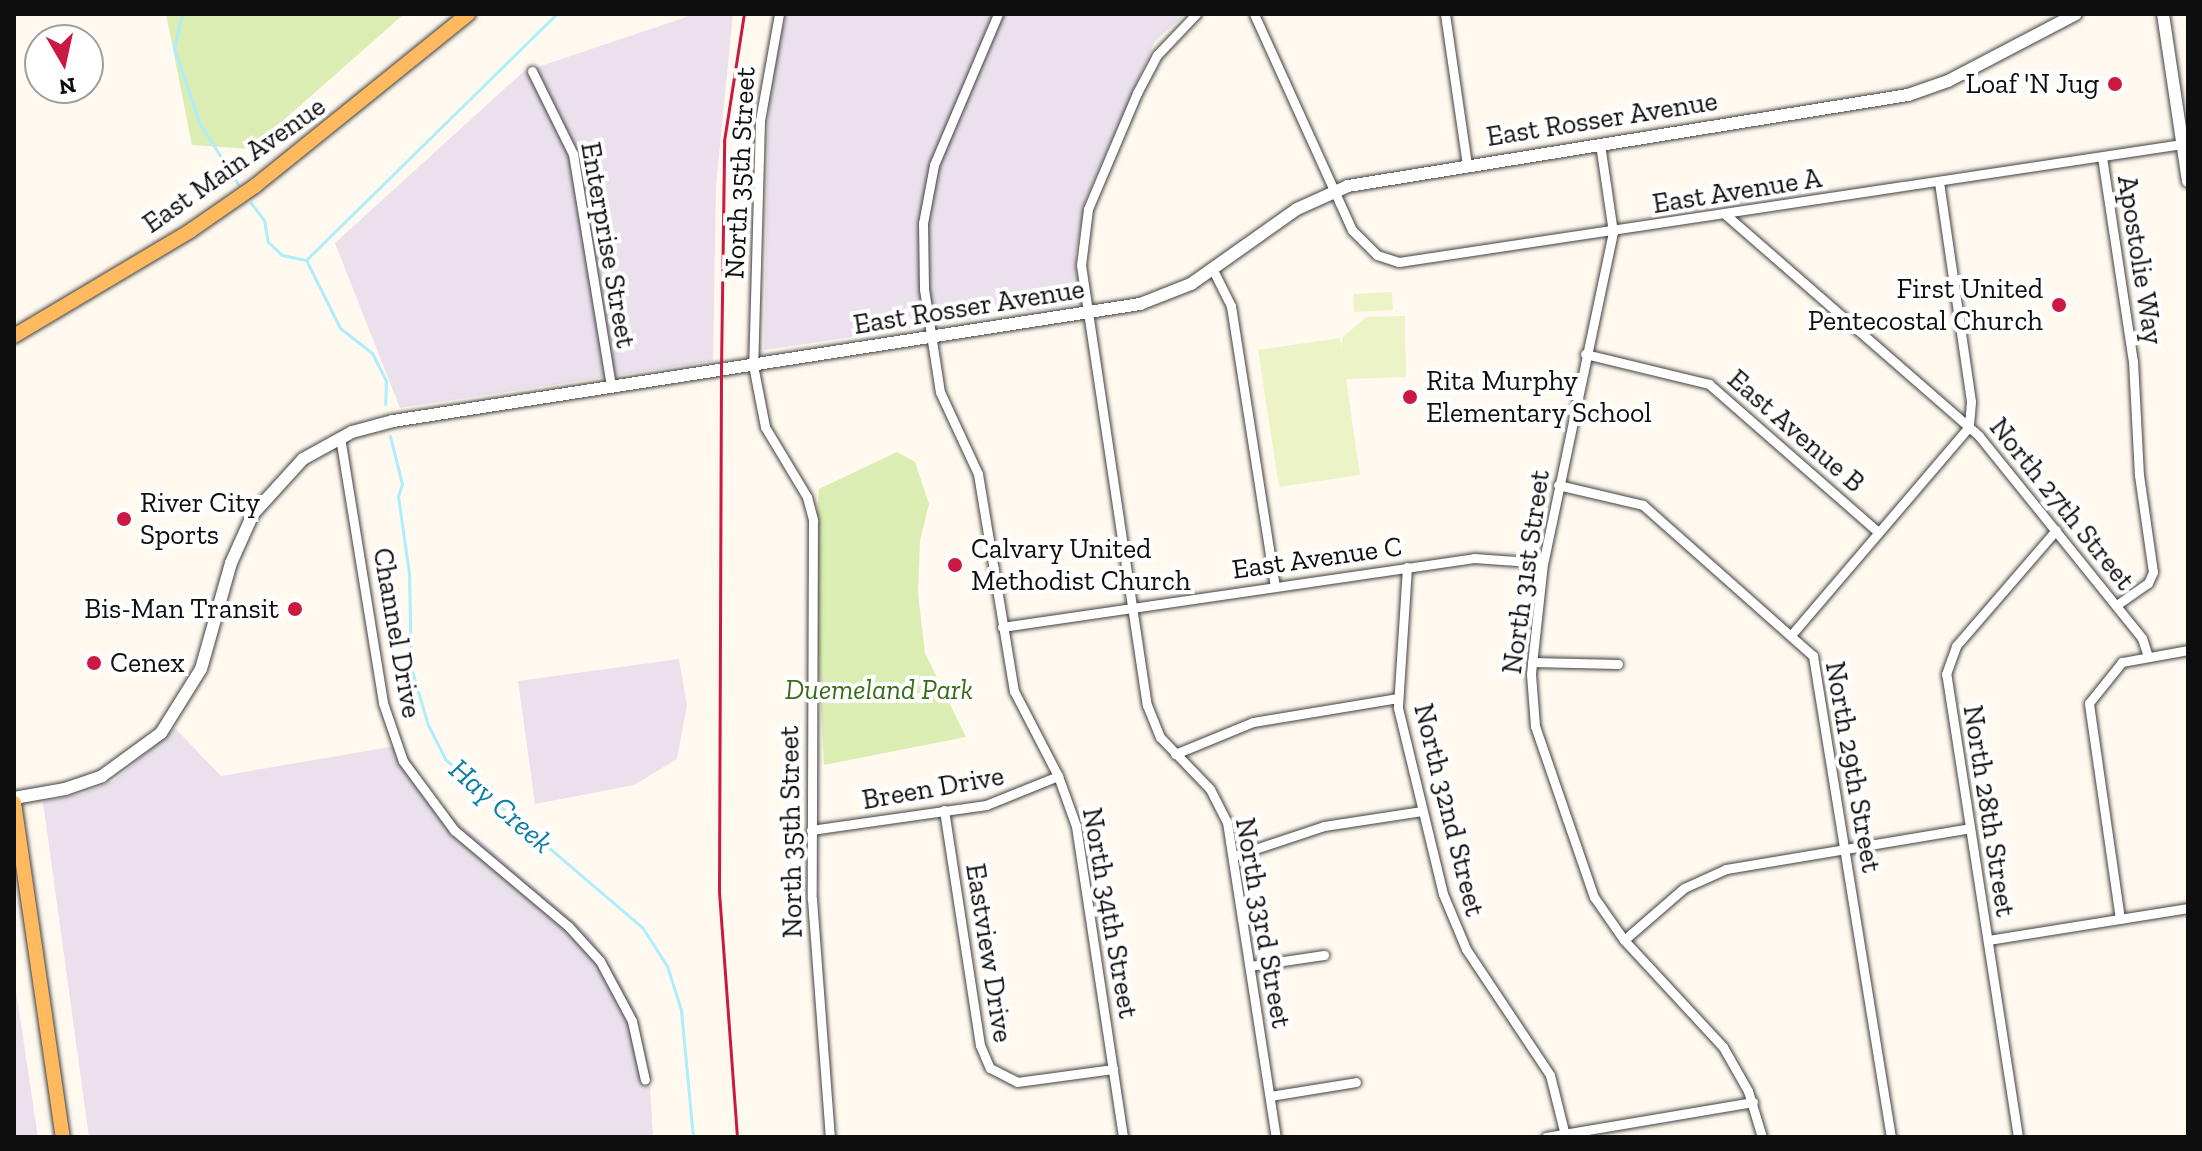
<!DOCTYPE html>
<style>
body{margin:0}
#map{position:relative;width:2202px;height:1151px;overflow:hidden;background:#fff9ef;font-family:"Zilla Slab",serif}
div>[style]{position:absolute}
.industrial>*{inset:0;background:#eae1ed}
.green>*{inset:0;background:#dcedb4}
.pitch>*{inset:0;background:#ecf4c7;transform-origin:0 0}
.stream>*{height:3px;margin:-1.5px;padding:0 1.5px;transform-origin:1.5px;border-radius:1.5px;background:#aeedfb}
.roads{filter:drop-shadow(0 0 2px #414141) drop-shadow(0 0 2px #414141)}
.minor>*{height:9px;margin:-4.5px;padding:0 4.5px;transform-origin:4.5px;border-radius:4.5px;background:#fff}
.tertiary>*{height:12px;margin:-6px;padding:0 6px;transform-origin:6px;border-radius:6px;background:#fff}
.primary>*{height:14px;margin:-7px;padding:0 7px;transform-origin:7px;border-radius:7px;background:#ffba5f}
.rail>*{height:3px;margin:-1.5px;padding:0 1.5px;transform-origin:1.5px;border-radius:1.5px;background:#ca1943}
.dots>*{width:22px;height:22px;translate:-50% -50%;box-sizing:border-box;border:4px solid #fff;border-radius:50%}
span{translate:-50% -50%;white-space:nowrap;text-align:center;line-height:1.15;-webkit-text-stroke:8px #fff;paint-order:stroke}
.poi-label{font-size:28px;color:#0e0e0e}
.right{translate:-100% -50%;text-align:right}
.left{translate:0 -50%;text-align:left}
.street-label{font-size:28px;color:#0e0e0e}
.park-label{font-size:28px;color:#396b18;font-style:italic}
.water-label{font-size:30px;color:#0c7da3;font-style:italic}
.frame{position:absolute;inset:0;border:16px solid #0e0e0e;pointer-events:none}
.north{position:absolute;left:24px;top:24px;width:80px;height:80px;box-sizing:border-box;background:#fff;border:2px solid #9f9f9f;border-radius:50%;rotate:171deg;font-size:22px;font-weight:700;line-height:32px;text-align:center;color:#0e0e0e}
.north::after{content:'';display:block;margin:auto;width:28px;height:36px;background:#ca1943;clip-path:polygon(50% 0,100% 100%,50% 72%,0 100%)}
</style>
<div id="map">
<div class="industrial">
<div style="clip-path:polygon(695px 14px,733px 14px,716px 186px,713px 361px,400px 408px,335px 243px,523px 72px)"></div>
<div style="clip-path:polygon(787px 14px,1186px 14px,1155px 41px,1086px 198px,1075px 256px,1082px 303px,764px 350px,769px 83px)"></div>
<div style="clip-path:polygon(679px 659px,687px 705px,677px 759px,634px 785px,535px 804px,518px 681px)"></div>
<div style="clip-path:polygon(175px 728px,221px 776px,401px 745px,440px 806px,590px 935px,622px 985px,636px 1012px,649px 1070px,653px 1137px,89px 1137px,43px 802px,84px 793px,115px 780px)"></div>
<div style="clip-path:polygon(14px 977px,38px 1137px,14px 1137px)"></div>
</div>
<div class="green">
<div style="clip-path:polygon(166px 14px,404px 14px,251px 149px,192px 145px)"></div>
<div style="clip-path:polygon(897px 452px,915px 462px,929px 504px,920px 541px,918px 594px,925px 653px,966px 737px,824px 765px,813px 557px,819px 489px)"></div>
</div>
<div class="pitch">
<div style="left:1392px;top:292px;width:18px;height:39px;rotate:87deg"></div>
<div style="clip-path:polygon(1405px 316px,1406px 377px,1346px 379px,1360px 475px,1279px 487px,1258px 350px,1340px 338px,1342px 348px,1342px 338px,1366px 317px)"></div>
</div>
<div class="stream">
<div style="left:182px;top:14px;width:36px;rotate:103deg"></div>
<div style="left:174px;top:49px;width:79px;rotate:70.9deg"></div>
<div style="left:200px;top:124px;width:71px;rotate:57.7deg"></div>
<div style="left:251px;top:203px;width:21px;rotate:53deg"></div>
<div style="left:264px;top:220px;width:22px;rotate:80deg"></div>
<div style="left:268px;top:242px;width:19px;rotate:43deg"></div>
<div style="left:282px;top:255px;width:25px;rotate:12deg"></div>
<div style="left:306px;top:260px;width:76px;rotate:63.4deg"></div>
<div style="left:340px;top:328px;width:41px;rotate:38deg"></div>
<div style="left:372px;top:353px;width:31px;rotate:63deg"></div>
<div style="left:386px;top:381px;width:23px;rotate:92deg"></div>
<div style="left:306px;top:260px;width:351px;rotate:-44.5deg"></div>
<div style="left:390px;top:436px;width:49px;rotate:76deg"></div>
<div style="left:402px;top:484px;width:13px;rotate:108deg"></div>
<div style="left:398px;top:496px;width:78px;rotate:81.9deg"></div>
<div style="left:409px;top:573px;width:95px;rotate:88.8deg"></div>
<div style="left:411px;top:668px;width:59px;rotate:73.4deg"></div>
<div style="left:428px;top:725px;width:38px;rotate:63deg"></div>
<div style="left:445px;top:759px;width:259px;rotate:40.5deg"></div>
<div style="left:642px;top:927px;width:46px;rotate:57.3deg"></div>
<div style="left:667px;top:966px;width:46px;rotate:72.3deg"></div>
<div style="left:681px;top:1010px;width:128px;rotate:84.6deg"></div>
</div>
<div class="roads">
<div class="minor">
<div style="left:779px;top:14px;width:109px;rotate:100.1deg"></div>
<div style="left:760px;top:121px;width:244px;rotate:91.6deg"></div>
<div style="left:753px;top:365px;width:63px;rotate:79deg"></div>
<div style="left:765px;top:427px;width:82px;rotate:59deg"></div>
<div style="left:807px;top:497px;width:24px;rotate:75deg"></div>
<div style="left:813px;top:520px;width:379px;rotate:90.2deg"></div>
<div style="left:812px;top:899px;width:239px;rotate:85.7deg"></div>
<div style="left:998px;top:14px;width:164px;rotate:113deg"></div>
<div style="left:934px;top:165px;width:59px;rotate:100.7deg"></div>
<div style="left:923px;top:223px;width:66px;rotate:89.1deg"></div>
<div style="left:924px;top:289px;width:104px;rotate:81.2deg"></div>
<div style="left:940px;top:392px;width:90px;rotate:65.1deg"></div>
<div style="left:978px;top:474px;width:220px;rotate:80.6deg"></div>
<div style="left:1014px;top:691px;width:96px;rotate:62.6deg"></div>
<div style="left:1058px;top:776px;width:53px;rotate:70.2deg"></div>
<div style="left:1076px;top:826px;width:315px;rotate:81.4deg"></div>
<div style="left:1196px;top:14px;width:57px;rotate:133.6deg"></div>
<div style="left:1157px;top:55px;width:43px;rotate:117.8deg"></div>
<div style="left:1137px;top:93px;width:126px;rotate:112.9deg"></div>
<div style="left:1088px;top:209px;width:56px;rotate:97.1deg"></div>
<div style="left:1081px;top:265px;width:445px;rotate:81.5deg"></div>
<div style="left:1147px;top:705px;width:35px;rotate:68deg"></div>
<div style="left:1160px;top:737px;width:72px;rotate:46.1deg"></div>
<div style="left:1210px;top:789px;width:37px;rotate:63deg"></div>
<div style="left:1227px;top:822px;width:319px;rotate:81.2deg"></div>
<div style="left:1254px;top:14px;width:237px;rotate:65.6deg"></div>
<div style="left:1352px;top:230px;width:35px;rotate:45deg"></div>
<div style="left:1377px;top:255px;width:23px;rotate:18deg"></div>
<div style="left:1399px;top:262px;width:792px;rotate:-8.57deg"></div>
<div style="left:1445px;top:14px;width:152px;rotate:81.7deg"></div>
<div style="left:532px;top:71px;width:93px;rotate:63.7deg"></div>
<div style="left:573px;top:154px;width:236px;rotate:80.7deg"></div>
<div style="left:1600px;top:144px;width:89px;rotate:81.6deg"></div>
<div style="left:1613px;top:232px;width:338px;rotate:101.9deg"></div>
<div style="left:1543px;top:563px;width:112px;rotate:96.2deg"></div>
<div style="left:1531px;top:674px;width:52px;rotate:85.6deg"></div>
<div style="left:1535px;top:726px;width:181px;rotate:71deg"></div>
<div style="left:1594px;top:897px;width:52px;rotate:55.1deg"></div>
<div style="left:1624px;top:940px;width:146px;rotate:47.2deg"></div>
<div style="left:1723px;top:1047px;width:51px;rotate:60.4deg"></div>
<div style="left:1748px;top:1091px;width:48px;rotate:73.1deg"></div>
<div style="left:2102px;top:157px;width:206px;rotate:81.4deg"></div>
<div style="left:2133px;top:361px;width:114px;rotate:87deg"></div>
<div style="left:2139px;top:475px;width:98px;rotate:81.8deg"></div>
<div style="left:2153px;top:572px;width:12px;rotate:114deg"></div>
<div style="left:2148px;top:583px;width:39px;rotate:145deg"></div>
<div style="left:1939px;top:182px;width:222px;rotate:81.7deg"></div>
<div style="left:1971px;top:402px;width:25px;rotate:95deg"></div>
<div style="left:1726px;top:215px;width:336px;rotate:41.1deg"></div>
<div style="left:1979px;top:436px;width:260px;rotate:51.1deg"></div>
<div style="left:2142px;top:638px;width:20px;rotate:72deg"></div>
<div style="left:1213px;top:270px;width:40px;rotate:63.4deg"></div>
<div style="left:1231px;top:306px;width:284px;rotate:81.1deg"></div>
<div style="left:1585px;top:354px;width:128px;rotate:13.6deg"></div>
<div style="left:1709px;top:384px;width:225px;rotate:41.2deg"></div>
<div style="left:340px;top:437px;width:269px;rotate:80.8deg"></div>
<div style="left:383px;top:703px;width:61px;rotate:71deg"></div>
<div style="left:403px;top:761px;width:86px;rotate:53.5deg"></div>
<div style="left:454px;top:830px;width:150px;rotate:40.1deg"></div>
<div style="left:569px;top:927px;width:46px;rotate:47.6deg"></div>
<div style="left:600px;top:961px;width:68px;rotate:61.9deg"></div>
<div style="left:632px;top:1021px;width:60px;rotate:77.6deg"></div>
<div style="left:1558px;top:485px;width:87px;rotate:13.2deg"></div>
<div style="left:1643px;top:505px;width:227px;rotate:41.6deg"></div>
<div style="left:1813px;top:656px;width:487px;rotate:80.8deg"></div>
<div style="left:1407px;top:567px;width:141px;rotate:93.7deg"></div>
<div style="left:1398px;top:708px;width:191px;rotate:76.4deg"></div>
<div style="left:1443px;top:894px;width:60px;rotate:67.3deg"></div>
<div style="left:1466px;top:949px;width:151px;rotate:56.3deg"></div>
<div style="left:1550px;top:1075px;width:58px;rotate:76deg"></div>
<div style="left:1002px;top:627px;width:477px;rotate:-8.3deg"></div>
<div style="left:1474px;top:558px;width:69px;rotate:4.1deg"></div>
<div style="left:1792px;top:634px;width:272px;rotate:-49.5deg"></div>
<div style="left:1532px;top:662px;width:86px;rotate:1.3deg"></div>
<div style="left:1175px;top:754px;width:84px;rotate:-22.3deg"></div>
<div style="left:1253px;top:722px;width:147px;rotate:-9.4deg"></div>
<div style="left:944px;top:810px;width:238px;rotate:81.3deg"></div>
<div style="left:980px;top:1045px;width:25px;rotate:67deg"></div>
<div style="left:990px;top:1068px;width:30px;rotate:27deg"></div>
<div style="left:1017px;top:1082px;width:97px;rotate:-7.7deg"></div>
<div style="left:811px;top:830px;width:177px;rotate:-8.1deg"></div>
<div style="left:986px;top:805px;width:78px;rotate:-21.9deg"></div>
<div style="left:1234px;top:856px;width:95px;rotate:-18.4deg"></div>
<div style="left:1324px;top:826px;width:99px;rotate:-8.7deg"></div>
<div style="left:2120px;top:919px;width:218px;rotate:-98.2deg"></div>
<div style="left:2089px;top:703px;width:53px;rotate:-51.2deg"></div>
<div style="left:2122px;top:662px;width:67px;rotate:-10.3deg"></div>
<div style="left:1624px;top:940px;width:79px;rotate:-40.9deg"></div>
<div style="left:1684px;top:888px;width:46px;rotate:-24.3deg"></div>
<div style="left:1726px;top:869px;width:247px;rotate:-9.5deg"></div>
<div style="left:1988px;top:940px;width:203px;rotate:-9.1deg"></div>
<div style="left:1250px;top:966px;width:75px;rotate:-8.5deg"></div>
<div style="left:1270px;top:1096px;width:87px;rotate:-9.2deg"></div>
<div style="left:1546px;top:1137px;width:210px;rotate:-9.6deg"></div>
<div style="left:2018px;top:1137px;width:469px;rotate:-98.8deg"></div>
<div style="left:1946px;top:674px;width:30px;rotate:-70deg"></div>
<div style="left:1956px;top:646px;width:153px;rotate:-49.2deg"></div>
</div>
<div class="tertiary">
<div style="left:2163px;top:14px;width:169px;rotate:81.5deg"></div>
<div style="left:14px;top:798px;width:52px;rotate:-10deg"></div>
<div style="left:65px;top:789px;width:39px;rotate:-19deg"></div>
<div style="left:102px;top:776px;width:73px;rotate:-36.1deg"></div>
<div style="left:161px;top:733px;width:75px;rotate:-58deg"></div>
<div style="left:201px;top:669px;width:110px;rotate:-74.2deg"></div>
<div style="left:231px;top:563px;width:54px;rotate:-65.8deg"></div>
<div style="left:253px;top:514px;width:74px;rotate:-47.7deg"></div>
<div style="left:303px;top:459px;width:56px;rotate:-28.9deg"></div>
<div style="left:352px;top:432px;width:42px;rotate:-15deg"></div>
<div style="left:393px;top:421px;width:756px;rotate:-8.9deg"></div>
<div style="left:1140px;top:304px;width:55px;rotate:-21.4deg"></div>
<div style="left:1191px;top:284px;width:130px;rotate:-35.3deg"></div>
<div style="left:1297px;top:209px;width:56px;rotate:-24.3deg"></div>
<div style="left:1348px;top:186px;width:567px;rotate:-9.23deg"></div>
<div style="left:1908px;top:95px;width:42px;rotate:-19.3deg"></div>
<div style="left:1948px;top:81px;width:144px;rotate:-27.6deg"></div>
</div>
<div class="primary">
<div style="left:14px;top:336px;width:205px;rotate:-30.8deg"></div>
<div style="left:190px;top:231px;width:79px;rotate:-34.7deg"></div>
<div style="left:255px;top:186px;width:274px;rotate:-38.9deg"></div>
<div style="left:14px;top:803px;width:338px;rotate:81.7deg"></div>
</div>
</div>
<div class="rail">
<div style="left:737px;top:1137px;width:247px;rotate:-94.2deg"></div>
<div style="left:719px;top:891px;width:522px;rotate:-89.78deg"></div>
<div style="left:721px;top:369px;width:228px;rotate:-89.2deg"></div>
<div style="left:724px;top:141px;width:129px;rotate:-81.1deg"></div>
</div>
<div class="dots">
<div style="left:2115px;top:84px;background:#ca1943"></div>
<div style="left:2059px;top:305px;background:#ca1943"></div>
<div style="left:1410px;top:397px;background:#ca1943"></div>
<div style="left:124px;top:519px;background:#ca1943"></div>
<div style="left:955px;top:565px;background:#ca1943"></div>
<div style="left:295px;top:609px;background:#ca1943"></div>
<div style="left:94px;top:663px;background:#ca1943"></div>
</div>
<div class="poi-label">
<span class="right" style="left:2099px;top:84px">Loaf 'N Jug</span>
<span class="right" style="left:2043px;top:305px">First United<br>Pentecostal Church</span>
<span class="left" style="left:1426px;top:397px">Rita Murphy<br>Elementary School</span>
<span class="left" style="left:140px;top:519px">River City<br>Sports</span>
<span class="left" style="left:971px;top:565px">Calvary United<br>Methodist Church</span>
<span class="right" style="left:279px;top:609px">Bis-Man Transit</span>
<span class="left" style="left:110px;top:663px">Cenex</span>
</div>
<div class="street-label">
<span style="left:1602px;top:119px;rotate:-9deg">East Rosser Avenue</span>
<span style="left:234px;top:165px;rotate:-35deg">East Main Avenue</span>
<span style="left:740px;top:173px;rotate:-87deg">North 35th Street</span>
<span style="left:1737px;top:191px;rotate:-9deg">East Avenue A</span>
<span style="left:608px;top:245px;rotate:80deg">Enterprise Street</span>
<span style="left:2140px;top:260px;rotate:81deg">Apostolie Way</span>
<span style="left:969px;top:307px;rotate:-9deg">East Rosser Avenue</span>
<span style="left:1796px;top:431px;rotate:41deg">East Avenue B</span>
<span style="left:2062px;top:504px;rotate:51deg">North 27th Street</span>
<span style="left:1317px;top:558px;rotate:-8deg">East Avenue C</span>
<span style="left:1526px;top:572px;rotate:-82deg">North 31st Street</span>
<span style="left:397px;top:633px;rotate:80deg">Channel Drive</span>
<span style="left:1853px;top:767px;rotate:80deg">North 29th Street</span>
<span style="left:933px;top:788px;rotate:-10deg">Breen Drive</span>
<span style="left:1449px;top:810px;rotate:76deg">North 32nd Street</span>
<span style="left:1989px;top:811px;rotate:81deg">North 28th Street</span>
<span style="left:791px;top:832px;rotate:-91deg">North 35th Street</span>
<span style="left:1110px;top:913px;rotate:80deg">North 34th Street</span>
<span style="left:1263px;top:923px;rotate:80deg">North 33rd Street</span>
<span style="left:989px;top:953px;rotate:81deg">Eastview Drive</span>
</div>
<div class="park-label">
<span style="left:879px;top:690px">Duemeland Park</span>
</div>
<div class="water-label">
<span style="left:501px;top:806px;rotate:41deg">Hay Creek</span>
</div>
<div class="frame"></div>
<div class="north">N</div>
</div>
